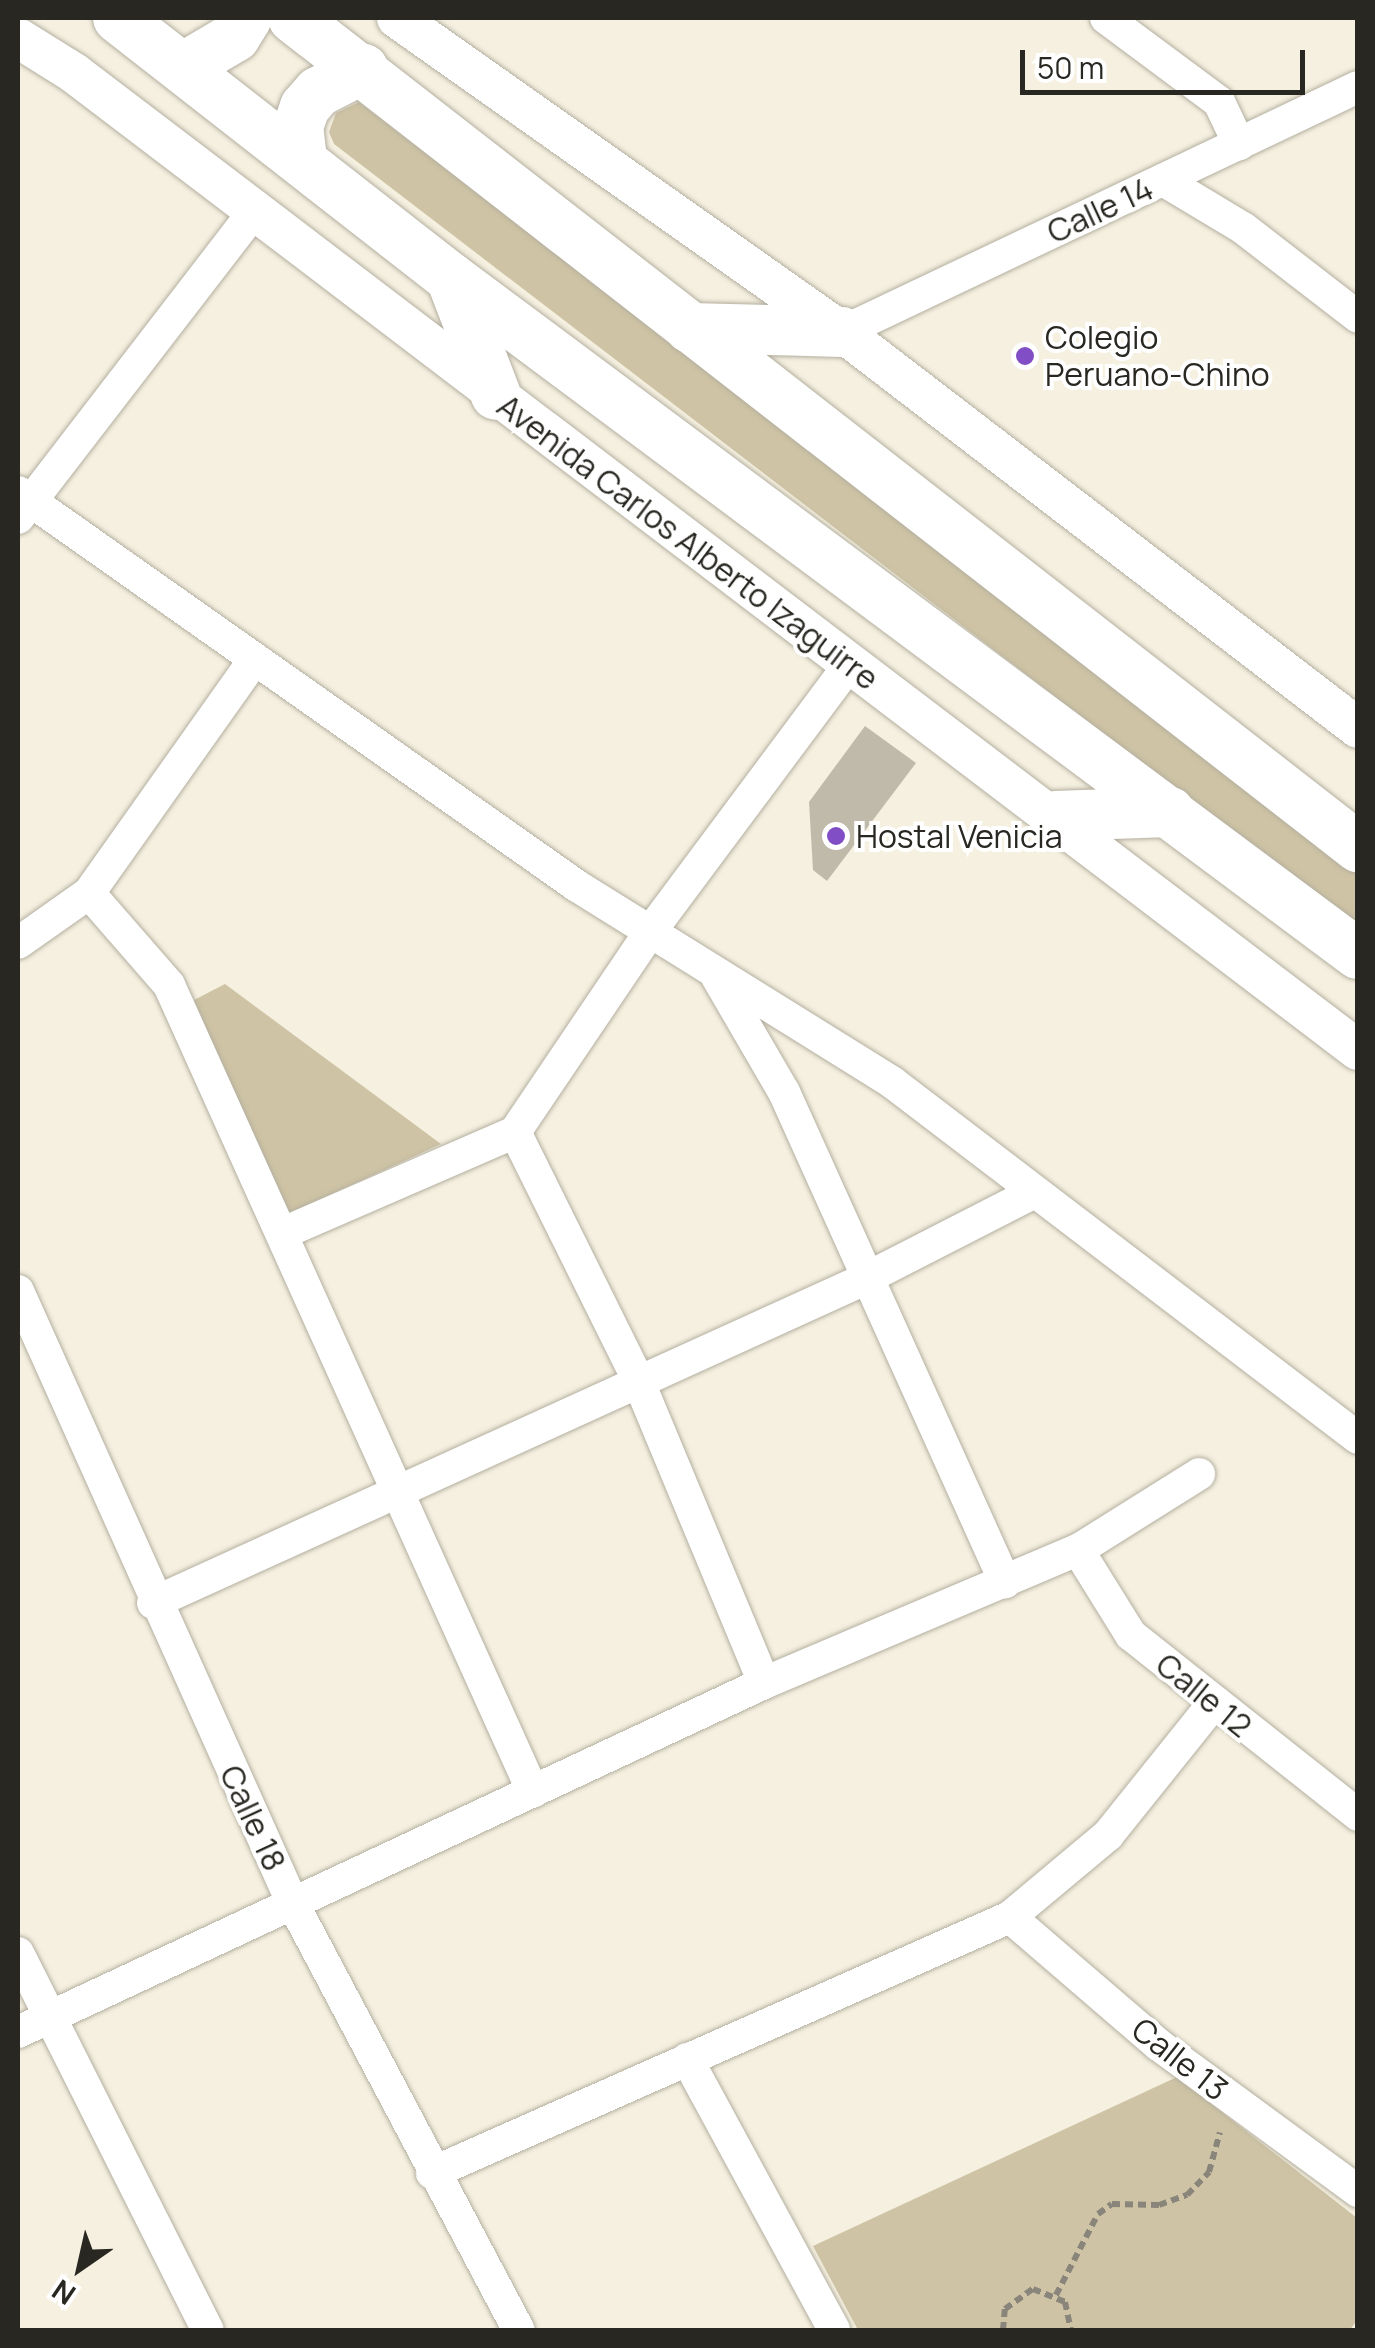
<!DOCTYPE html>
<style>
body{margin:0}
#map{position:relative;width:1375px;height:2348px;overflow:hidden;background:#f5f0e0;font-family:Manrope,sans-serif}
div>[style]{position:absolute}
.green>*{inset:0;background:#cec3a4}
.building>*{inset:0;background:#c0baab}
.path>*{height:6px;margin-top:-3px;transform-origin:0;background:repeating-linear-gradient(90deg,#89857b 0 8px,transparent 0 13px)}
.roads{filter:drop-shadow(0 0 2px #b4afa0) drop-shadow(0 0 2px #b4afa0)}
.minor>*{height:32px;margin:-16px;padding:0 16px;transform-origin:16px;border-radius:16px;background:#fff}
.tertiary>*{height:40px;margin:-20px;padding:0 20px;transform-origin:20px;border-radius:20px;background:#fff}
.primary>*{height:50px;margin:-25px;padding:0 25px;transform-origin:25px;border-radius:25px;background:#fff}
.dots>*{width:28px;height:28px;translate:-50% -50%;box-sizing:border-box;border:5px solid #fff;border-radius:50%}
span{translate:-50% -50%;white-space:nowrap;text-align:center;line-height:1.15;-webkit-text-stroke:8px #fff;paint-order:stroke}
.street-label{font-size:32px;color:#292721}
.poi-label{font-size:32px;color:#292721}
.left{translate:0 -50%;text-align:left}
.frame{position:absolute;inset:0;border:20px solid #292721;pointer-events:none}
.north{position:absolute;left:30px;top:2218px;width:100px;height:100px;-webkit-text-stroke:8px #fff;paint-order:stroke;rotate:214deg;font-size:28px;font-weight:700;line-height:40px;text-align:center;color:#292721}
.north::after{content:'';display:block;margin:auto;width:35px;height:45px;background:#292721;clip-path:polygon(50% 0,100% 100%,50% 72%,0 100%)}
.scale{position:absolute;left:1020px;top:50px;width:285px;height:45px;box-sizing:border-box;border:5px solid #292721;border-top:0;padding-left:12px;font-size:30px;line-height:35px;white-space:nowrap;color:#292721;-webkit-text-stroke:8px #fff;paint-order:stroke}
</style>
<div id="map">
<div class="green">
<div style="clip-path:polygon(359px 102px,1357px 869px,1357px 928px,334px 144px,329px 132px,336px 113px)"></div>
<div style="clip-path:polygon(225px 984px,441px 1144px,286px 1215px,194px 1000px)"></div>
<div style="clip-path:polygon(1177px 2077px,1357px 2218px,1357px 2320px,1350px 2330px,858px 2330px,813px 2246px)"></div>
</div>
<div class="building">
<div style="clip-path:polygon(865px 726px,916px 763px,827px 881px,813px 870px,809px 802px)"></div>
</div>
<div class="path">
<div style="left:1056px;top:2295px;width:91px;rotate:-62.6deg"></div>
<div style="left:1098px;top:2214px;width:17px;rotate:-36deg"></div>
<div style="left:1112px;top:2204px;width:47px;rotate:1.2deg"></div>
<div style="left:1159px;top:2205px;width:30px;rotate:-20deg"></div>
<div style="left:1187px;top:2195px;width:32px;rotate:-46deg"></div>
<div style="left:1209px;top:2172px;width:41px;rotate:-74.6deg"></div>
<div style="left:1003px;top:2330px;width:21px;rotate:-85deg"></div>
<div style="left:1005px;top:2309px;width:34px;rotate:-36deg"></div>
<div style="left:1033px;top:2289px;width:35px;rotate:22deg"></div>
<div style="left:1065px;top:2302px;width:29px;rotate:78deg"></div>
</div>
<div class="roads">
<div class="minor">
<div style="left:1106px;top:18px;width:141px;rotate:36.6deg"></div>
<div style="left:1219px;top:102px;width:47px;rotate:64.5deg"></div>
<div style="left:1163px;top:180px;width:93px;rotate:31deg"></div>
<div style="left:1243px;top:228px;width:145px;rotate:37.7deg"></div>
<div style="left:842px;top:332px;width:571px;rotate:-25.4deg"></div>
<div style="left:18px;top:492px;width:684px;rotate:35.18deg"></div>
<div style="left:577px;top:886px;width:372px;rotate:31.9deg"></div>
<div style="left:893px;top:1083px;width:585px;rotate:37.36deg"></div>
<div style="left:18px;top:518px;width:389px;rotate:-52.4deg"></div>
<div style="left:89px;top:893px;width:122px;rotate:49deg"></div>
<div style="left:169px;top:985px;width:885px;rotate:65.72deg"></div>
<div style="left:18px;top:943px;width:87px;rotate:-35.2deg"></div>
<div style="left:89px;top:893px;width:284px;rotate:-54.7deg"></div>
<div style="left:717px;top:977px;width:133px;rotate:59.8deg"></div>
<div style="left:784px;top:1092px;width:538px;rotate:65.72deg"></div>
<div style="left:515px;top:1132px;width:277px;rotate:63.6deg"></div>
<div style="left:638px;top:1380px;width:328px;rotate:67.4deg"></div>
<div style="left:283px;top:1233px;width:253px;rotate:-23.5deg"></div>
<div style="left:515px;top:1132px;width:241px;rotate:-56deg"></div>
<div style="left:650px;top:932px;width:332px;rotate:-53.3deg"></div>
<div style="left:18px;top:1291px;width:667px;rotate:65.85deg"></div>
<div style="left:291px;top:1900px;width:487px;rotate:62.1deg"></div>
<div style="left:1078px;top:1550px;width:100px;rotate:58.1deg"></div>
<div style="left:1131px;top:1635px;width:290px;rotate:38.4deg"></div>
<div style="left:153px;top:1603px;width:780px;rotate:-24.46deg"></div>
<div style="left:863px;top:1280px;width:189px;rotate:-27.1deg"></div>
<div style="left:1010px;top:1917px;width:196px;rotate:40.7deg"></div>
<div style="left:1159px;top:2045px;width:247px;rotate:36.3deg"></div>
<div style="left:18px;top:1953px;width:422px;rotate:63.3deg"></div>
<div style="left:18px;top:2032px;width:824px;rotate:-25.07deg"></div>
<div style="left:764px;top:1683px;width:341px;rotate:-23deg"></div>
<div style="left:1078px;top:1550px;width:143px;rotate:-32.1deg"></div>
<div style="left:687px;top:2059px;width:308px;rotate:61.5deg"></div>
<div style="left:432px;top:2173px;width:632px;rotate:-23.89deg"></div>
<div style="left:1010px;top:1917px;width:128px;rotate:-39.9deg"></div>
<div style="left:1108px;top:1835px;width:166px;rotate:-51.3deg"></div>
</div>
<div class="tertiary">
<div style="left:397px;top:18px;width:545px;rotate:35.21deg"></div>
<div style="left:842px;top:332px;width:650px;rotate:37.5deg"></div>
<div style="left:18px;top:38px;width:66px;rotate:32deg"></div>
<div style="left:74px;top:73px;width:1613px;rotate:37.27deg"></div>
</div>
<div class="primary">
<div style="left:118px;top:18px;width:422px;rotate:38deg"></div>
<div style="left:451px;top:278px;width:1131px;rotate:36.7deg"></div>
<div style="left:293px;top:18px;width:1350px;rotate:37.9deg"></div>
<div style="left:184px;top:67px;width:59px;rotate:-30.5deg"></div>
<div style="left:235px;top:37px;width:22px;rotate:-58deg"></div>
<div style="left:302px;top:159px;width:32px;rotate:-97deg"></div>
<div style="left:298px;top:127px;width:21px;rotate:-71deg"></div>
<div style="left:305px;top:107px;width:20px;rotate:-49deg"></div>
<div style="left:318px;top:92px;width:51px;rotate:-27.1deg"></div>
<div style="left:451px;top:278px;width:125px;rotate:69deg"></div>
<div style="left:690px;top:328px;width:152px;rotate:1.5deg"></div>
<div style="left:1055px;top:816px;width:115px;rotate:-2deg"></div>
</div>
</div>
<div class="dots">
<div style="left:1025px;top:356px;background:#824ec6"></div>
<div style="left:836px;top:836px;background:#824ec6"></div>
</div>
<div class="street-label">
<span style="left:1100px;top:210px;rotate:-25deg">Calle 14</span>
<span style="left:688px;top:542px;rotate:37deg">Avenida Carlos Alberto Izaguirre</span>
<span style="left:1204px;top:1695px;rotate:39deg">Calle 12</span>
<span style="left:253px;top:1818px;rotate:65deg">Calle 18</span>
<span style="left:1180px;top:2059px;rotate:38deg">Calle 13</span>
</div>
<div class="poi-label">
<span class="left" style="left:1045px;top:356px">Colegio<br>Peruano-Chino</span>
<span class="left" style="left:856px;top:836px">Hostal Venicia</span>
</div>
<div class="frame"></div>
<div class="north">N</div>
<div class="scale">50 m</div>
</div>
